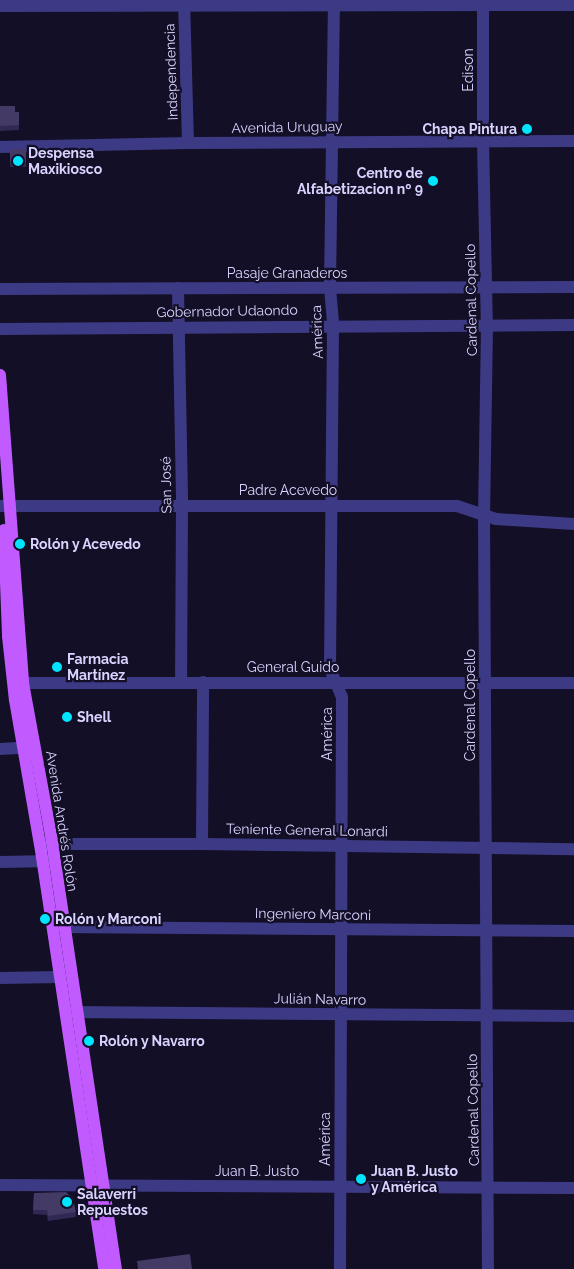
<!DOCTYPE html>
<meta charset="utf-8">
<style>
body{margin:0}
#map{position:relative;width:574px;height:1269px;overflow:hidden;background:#130f26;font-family:Raleway,sans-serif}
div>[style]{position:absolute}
.minor>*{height:12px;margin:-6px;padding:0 6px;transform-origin:6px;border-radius:6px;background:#3d3a85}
.major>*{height:12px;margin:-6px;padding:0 6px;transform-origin:6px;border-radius:6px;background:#c25bff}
.wall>*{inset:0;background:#312854;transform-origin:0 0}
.building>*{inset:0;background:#433a66;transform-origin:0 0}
.dots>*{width:14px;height:14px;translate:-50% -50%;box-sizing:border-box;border:2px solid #130f26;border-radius:50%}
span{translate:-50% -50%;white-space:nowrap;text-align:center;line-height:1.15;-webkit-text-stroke:4.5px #130f26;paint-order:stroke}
.street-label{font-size:14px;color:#d9d4ff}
.poi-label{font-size:14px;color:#d9d4ff;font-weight:700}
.right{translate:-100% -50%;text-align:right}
.left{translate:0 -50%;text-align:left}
</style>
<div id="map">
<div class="minor">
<div style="left:184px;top:0;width:143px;rotate:88.4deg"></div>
<div style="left:334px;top:0;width:288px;rotate:90.8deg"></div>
<div style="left:330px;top:288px;width:37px;rotate:85deg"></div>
<div style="left:333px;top:325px;width:344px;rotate:90.5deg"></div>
<div style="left:330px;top:669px;width:30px;rotate:67deg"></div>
<div style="left:342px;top:697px;width:572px;rotate:90.2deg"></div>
<div style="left:483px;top:0;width:141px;rotate:90deg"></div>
<div style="left:483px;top:141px;width:185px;rotate:88.8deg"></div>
<div style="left:487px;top:326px;width:189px;rotate:90.9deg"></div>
<div style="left:484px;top:515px;width:754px;rotate:89.7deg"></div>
<div style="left:0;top:6px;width:574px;rotate:-0.1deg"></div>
<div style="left:0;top:147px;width:188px;rotate:-1.2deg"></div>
<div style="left:188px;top:143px;width:386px;rotate:-0.3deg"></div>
<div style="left:178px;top:288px;width:217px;rotate:88.9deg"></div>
<div style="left:182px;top:505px;width:177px;rotate:90.3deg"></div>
<div style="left:0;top:289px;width:574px;rotate:-0.2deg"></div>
<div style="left:0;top:329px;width:574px;rotate:-0.4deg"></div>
<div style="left:0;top:506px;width:457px"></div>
<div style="left:457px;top:506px;width:41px;rotate:18.4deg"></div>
<div style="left:496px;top:519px;width:78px;rotate:3.7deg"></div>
<div style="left:14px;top:683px;width:560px"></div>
<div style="left:0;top:749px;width:22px;rotate:-3deg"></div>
<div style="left:42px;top:844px;width:160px"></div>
<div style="left:202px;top:844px;width:372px;rotate:0.8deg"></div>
<div style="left:202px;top:844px;width:162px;rotate:-89.6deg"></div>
<div style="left:0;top:862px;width:52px;rotate:-1.1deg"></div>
<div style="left:54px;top:927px;width:520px;rotate:0.44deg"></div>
<div style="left:0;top:978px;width:60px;rotate:-1deg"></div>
<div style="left:67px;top:1012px;width:507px;rotate:0.45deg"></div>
<div style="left:0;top:1185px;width:574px;rotate:0.3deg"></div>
</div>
<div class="major">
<div style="left:0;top:375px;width:309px;rotate:85.7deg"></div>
<div style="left:23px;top:683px;width:155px;rotate:79.6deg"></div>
<div style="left:51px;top:835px;width:439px;rotate:81.5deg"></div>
<div style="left:4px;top:530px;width:106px;rotate:87.8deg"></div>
<div style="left:8px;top:636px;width:64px;rotate:83.8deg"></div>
<div style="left:15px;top:700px;width:146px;rotate:80.2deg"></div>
<div style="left:40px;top:844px;width:430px;rotate:81.4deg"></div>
</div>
<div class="wall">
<div style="clip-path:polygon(0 106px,15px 112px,19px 112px,19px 130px,0 131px)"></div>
<div style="left:523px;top:123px;width:8px;height:10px;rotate:7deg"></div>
<div style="left:26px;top:149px;width:18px;height:16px;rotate:90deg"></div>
<div style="clip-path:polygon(34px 1193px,76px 1212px,76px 1217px,48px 1221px,47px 1215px,33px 1214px)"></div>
</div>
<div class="building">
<div style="clip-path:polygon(0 106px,15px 106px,15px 112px,19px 112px,19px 125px,0 126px)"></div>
<div style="clip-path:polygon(523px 123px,531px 124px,531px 131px,522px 131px)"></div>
<div style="left:26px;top:149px;width:13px;height:16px;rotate:90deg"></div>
<div style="clip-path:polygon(66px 1192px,73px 1198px,76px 1212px,48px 1216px,47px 1210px,33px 1210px,34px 1193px)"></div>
<div style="clip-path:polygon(190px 1254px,192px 1269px,138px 1269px,137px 1261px)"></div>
</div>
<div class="dots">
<div style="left:527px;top:129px;background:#00e5ff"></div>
<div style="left:18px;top:161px;background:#00e5ff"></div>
<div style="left:433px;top:181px;background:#00e5ff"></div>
<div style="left:20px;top:544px;background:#00e5ff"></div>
<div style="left:57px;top:667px;background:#00e5ff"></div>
<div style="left:67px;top:717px;background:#00e5ff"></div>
<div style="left:45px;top:919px;background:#00e5ff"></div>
<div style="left:89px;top:1041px;background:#00e5ff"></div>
<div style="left:361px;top:1179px;background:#00e5ff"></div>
<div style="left:67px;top:1202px;background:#00e5ff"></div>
</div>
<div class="street-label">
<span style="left:468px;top:70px;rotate:-90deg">Edison</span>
<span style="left:171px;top:72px;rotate:-92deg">Independencia</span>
<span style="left:287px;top:127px;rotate:-1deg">Avenida Uruguay</span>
<span style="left:287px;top:273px">Pasaje Granaderos</span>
<span style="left:471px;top:300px;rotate:-91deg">Cardenal Copello</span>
<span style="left:227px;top:311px;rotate:-1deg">Gobernador Udaondo</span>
<span style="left:317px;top:332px;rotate:-92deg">América</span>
<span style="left:166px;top:485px;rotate:-91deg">San José</span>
<span style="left:288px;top:490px">Padre Acevedo</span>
<span style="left:293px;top:667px">General Guido</span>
<span style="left:470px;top:705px;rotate:-90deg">Cardenal Copello</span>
<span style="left:327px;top:734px;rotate:-90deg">América</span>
<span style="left:62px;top:821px;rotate:81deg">Avenida Andrés Rolón</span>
<span style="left:307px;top:830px;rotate:1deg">Teniente General Lonardi</span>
<span style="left:313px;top:914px;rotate:1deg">Ingeniero Marconi</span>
<span style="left:320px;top:999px;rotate:1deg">Julián Navarro</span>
<span style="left:473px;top:1110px;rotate:-91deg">Cardenal Copello</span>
<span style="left:325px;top:1139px;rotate:-90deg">América</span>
<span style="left:257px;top:1171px">Juan B. Justo</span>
</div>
<div class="poi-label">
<span class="right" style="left:517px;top:129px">Chapa Pintura</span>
<span class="left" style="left:28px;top:161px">Despensa<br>Maxikiosco</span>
<span class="right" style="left:423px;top:181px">Centro de<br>Alfabetizacion nº 9</span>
<span class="left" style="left:30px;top:544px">Rolón y Acevedo</span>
<span class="left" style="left:67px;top:667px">Farmacia<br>Martínez</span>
<span class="left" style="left:77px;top:717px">Shell</span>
<span class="left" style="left:55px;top:919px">Rolón y Marconi</span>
<span class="left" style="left:99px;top:1041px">Rolón y Navarro</span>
<span class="left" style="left:371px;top:1179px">Juan B. Justo<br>y América</span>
<span class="left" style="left:77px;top:1202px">Salaverri<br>Repuestos</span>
</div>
</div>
